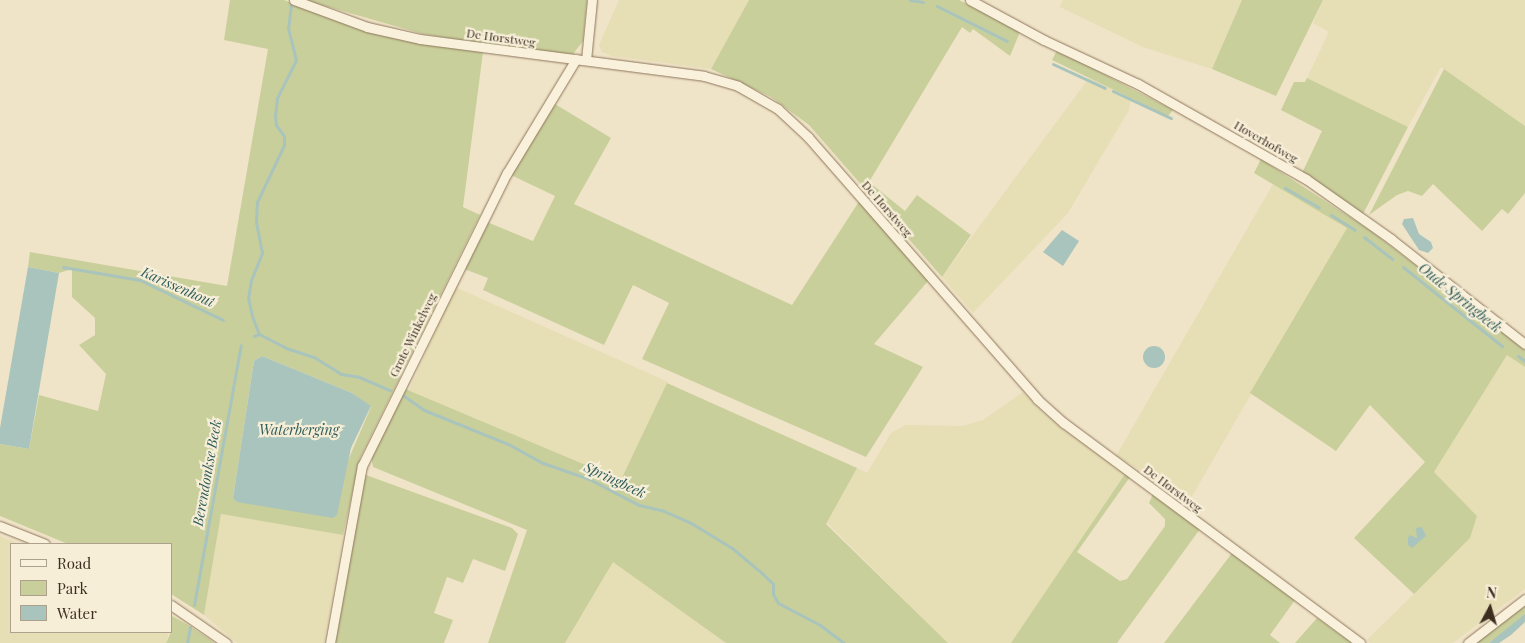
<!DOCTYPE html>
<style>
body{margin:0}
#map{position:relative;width:1525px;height:643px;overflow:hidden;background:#f0e4c8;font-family:"Playfair Display",serif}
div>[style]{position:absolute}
.farmland>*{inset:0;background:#e6deb5;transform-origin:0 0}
.green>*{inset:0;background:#c9cf9b}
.water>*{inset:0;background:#a9c4bc}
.round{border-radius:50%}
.stream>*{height:3px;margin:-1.5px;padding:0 1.5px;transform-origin:1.5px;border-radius:1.5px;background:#a9c4bc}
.roads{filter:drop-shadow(0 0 1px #8d765c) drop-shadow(0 0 1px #8d765c)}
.minor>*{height:9px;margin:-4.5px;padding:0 4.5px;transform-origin:4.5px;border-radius:4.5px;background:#faf1dc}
span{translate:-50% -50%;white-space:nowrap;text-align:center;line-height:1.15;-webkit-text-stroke:4.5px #f7eed8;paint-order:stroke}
.street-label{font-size:12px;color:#3d2e20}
.water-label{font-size:14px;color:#2f5d5a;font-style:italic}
.legend{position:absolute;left:10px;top:543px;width:162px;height:90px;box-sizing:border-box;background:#f7eed8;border:1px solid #ada18e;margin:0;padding:6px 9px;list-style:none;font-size:15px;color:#3d2e20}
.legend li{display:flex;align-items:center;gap:10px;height:25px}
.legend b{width:25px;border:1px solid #ada18e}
.north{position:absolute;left:1465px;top:583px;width:50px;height:50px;-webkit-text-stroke:4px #f7eed8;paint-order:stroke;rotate:6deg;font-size:14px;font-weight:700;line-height:20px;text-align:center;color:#3d2e20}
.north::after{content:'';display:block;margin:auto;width:18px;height:22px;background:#3d2e20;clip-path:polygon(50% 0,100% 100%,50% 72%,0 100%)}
</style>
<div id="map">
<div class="farmland">
<div style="clip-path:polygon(619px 0,749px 0,711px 69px,611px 56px,602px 52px,599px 45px)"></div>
<div style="clip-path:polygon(1063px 0,1242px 0,1212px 69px,1143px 47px,1060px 7px)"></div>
<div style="clip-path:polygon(1323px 0,1525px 0,1525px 126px,1441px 67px,1408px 127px,1307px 78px,1329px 32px,1313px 23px)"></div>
<div style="clip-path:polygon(1089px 78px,1131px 98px,1129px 110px,1068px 213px,973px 313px,942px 277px)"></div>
<div style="left:1273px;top:184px;width:86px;height:314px;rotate:30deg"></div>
<div style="left:455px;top:287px;width:233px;height:114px;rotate:24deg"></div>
<div style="clip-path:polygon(1507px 355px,1525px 367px,1525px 589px,1453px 643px,1370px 643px,1367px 640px,1470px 538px,1477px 516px,1434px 472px)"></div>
<div style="clip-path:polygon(1023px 392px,1043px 412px,1125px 474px,1011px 643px,948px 643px,825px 521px,857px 468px,867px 473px,891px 433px,906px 425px,962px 426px,983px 420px)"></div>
<div style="clip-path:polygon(221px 514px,343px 535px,324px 643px,237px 643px,204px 615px)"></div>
<div style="clip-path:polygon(0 536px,20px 544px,11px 544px,11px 632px,169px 632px,166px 643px,0 643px)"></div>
<div style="clip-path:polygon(613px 562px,622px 567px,726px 643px,565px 643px)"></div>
</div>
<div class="green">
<div style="clip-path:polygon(evenodd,230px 0,284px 0,327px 17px,420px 43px,483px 52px,463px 207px,480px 215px,360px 458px,343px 535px,221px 514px,204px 615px,171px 594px,171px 544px,68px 544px,0 516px,0 444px,29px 449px,39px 395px,98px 411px,106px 374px,79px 345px,95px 335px,95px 318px,72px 297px,72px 269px,59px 273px,28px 267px,30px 252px,227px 286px,268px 49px,224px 40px,230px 0,262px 356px,352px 393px,371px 407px,346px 465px,233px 498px,254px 361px,262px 356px)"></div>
<div style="clip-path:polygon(304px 0,587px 0,583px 41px,573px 54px,540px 53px,423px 34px)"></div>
<div style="clip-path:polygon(749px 0,959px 0,1020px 32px,1010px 56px,973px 29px,970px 33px,962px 27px,869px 182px,905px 211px,917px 195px,971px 235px,942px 277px,809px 125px,771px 97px,711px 69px)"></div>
<div style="clip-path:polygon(1242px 0,1323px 0,1276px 96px,1212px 69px)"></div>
<div style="clip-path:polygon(1057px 50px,1173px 110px,1168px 116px,1052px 60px)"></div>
<div style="clip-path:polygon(1444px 69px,1525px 126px,1525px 193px,1508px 214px,1502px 209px,1482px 231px,1433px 184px,1422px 196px,1408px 191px,1397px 195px,1369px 215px)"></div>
<div style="clip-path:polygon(1307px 78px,1408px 127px,1363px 214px,1302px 173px,1322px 131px,1281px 110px,1294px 82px,1305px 82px)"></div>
<div style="clip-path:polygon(555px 104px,611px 138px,574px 204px,792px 305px,860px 200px,928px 281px,874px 344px,923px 367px,866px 457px,642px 359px,669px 303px,633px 285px,604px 345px,483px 290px,488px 278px,464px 269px,487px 222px,533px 241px,555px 196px,511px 175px)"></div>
<div style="clip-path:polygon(1261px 159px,1371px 231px,1525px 349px,1525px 367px,1507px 355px,1434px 472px,1477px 516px,1470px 538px,1414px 594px,1354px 538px,1425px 462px,1370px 405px,1336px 451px,1250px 393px,1347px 228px,1254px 173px)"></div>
<div style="clip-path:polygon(667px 383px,857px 468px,826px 524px,948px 643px,726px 643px,613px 562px,565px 643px,488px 643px,527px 530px,373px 467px,371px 454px,403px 388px,621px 480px)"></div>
<div style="clip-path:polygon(1125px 474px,1130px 477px,1077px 552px,1120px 581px,1127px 579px,1165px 526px,1165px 519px,1149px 503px,1153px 494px,1200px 529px,1117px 643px,1011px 643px)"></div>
<div style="clip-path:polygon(366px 475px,512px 528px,518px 534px,505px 571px,473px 559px,463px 583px,447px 577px,434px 613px,453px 620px,444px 643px,334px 643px,362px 482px)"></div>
<div style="clip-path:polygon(1232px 553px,1295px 600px,1270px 635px,1280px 643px,1164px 643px)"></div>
<div style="clip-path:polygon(1525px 604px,1525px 614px,1507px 631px,1489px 643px,1475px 643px)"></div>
<div style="clip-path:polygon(172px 616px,188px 625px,215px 643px,166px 643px,171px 632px)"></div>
<div style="clip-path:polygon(1317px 618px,1352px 643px,1295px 643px)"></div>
</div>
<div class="water">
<div style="clip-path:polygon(1413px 218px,1419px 234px,1431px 242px,1433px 248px,1428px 253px,1419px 250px,1402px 224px,1404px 219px)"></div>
<div style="clip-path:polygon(1062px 230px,1079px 241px,1063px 266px,1043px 252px)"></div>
<div style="clip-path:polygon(28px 267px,59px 273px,29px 449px,0 444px,0 428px)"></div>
<div class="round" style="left:1143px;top:346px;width:22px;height:22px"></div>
<div style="clip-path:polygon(262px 356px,352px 393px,371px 406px,351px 448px,337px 515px,333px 518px,237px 502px,233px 498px,254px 361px)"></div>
<div style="clip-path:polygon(1422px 527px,1426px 536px,1412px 548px,1408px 545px,1408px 538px,1410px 535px,1417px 538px,1416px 528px)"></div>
<div style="clip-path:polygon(1525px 614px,1525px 622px,1511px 635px,1499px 643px,1489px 643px)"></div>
</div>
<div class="stream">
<div style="left:910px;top:0;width:13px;rotate:9deg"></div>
<div style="left:291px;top:5px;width:23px;rotate:97deg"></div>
<div style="left:288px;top:28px;width:33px;rotate:76deg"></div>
<div style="left:296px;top:60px;width:42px;rotate:116.6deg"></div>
<div style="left:277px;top:98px;width:18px;rotate:96deg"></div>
<div style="left:275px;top:116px;width:9px;rotate:84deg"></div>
<div style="left:276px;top:125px;width:14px;rotate:54deg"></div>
<div style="left:284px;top:136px;width:9px;rotate:90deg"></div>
<div style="left:284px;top:145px;width:63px;rotate:115.3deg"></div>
<div style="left:257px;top:202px;width:20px;rotate:93deg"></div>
<div style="left:256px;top:222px;width:32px;rotate:79deg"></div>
<div style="left:262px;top:253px;width:29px;rotate:112deg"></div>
<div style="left:251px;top:280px;width:18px;rotate:99deg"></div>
<div style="left:248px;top:298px;width:18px;rotate:77deg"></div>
<div style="left:252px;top:316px;width:19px;rotate:69deg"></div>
<div style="left:259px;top:334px;width:30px;rotate:27deg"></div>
<div style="left:286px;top:348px;width:29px;rotate:18deg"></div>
<div style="left:314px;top:357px;width:32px;rotate:32deg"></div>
<div style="left:341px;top:374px;width:18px;rotate:9deg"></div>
<div style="left:359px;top:377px;width:34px;rotate:23deg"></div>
<div style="left:937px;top:6px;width:78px;rotate:26.6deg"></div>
<div style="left:1053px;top:64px;width:57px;rotate:24.8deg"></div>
<div style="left:1113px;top:91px;width:64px;rotate:25deg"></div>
<div style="left:1285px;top:188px;width:39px;rotate:30deg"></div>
<div style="left:1331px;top:215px;width:28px;rotate:32deg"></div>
<div style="left:1364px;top:237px;width:36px;rotate:38deg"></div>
<div style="left:63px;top:267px;width:78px;rotate:9.6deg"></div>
<div style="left:140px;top:280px;width:92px;rotate:25.7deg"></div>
<div style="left:1403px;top:267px;width:127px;rotate:38.6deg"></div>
<div style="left:254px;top:336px;width:5px;rotate:-22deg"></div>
<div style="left:1518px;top:356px;width:9px;rotate:36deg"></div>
<div style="left:404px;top:396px;width:24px;rotate:35deg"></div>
<div style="left:424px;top:410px;width:93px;rotate:22.1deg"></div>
<div style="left:510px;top:445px;width:38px;rotate:29deg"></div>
<div style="left:543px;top:463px;width:49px;rotate:19.2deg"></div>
<div style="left:589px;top:479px;width:56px;rotate:27.5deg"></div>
<div style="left:639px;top:505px;width:26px;rotate:13deg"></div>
<div style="left:664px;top:511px;width:30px;rotate:24deg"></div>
<div style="left:691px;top:523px;width:48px;rotate:31.4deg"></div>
<div style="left:732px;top:548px;width:39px;rotate:40deg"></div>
<div style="left:762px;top:573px;width:16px;rotate:45deg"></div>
<div style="left:773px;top:584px;width:10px;rotate:90deg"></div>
<div style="left:773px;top:594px;width:10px;rotate:61deg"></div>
<div style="left:778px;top:603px;width:47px;rotate:27.6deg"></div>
<div style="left:820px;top:625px;width:30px;rotate:37deg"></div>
<div style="left:194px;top:605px;width:264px;rotate:-79.8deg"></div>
<div style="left:187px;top:643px;width:16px;rotate:-79deg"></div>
</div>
<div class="roads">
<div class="minor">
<div style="left:294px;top:0;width:78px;rotate:20.3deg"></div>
<div style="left:367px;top:27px;width:54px;rotate:12.8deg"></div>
<div style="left:420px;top:39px;width:286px;rotate:7.4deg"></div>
<div style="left:704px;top:76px;width:35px;rotate:16deg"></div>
<div style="left:738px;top:86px;width:46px;rotate:29.9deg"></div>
<div style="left:778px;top:109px;width:41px;rotate:43deg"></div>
<div style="left:808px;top:137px;width:348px;rotate:48.8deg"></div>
<div style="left:1037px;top:399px;width:36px;rotate:42deg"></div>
<div style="left:1064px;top:423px;width:369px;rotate:36.6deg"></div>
<div style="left:970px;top:0;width:84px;rotate:28.4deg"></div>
<div style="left:1044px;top:40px;width:104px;rotate:25.1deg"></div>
<div style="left:1138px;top:84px;width:193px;rotate:29.5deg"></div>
<div style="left:1306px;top:179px;width:104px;rotate:35.2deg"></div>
<div style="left:1391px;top:239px;width:170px;rotate:38.1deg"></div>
<div style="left:586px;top:60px;width:60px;rotate:-84.3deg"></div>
<div style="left:0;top:526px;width:48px;rotate:21.8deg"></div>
<div style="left:171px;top:605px;width:67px;rotate:34.6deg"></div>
<div style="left:330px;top:643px;width:180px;rotate:-79.8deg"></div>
<div style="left:362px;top:466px;width:327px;rotate:-63.7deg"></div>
<div style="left:507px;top:173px;width:133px;rotate:-58.8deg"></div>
<div style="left:1468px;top:643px;width:72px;rotate:-37.7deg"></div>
</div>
</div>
<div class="street-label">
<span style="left:501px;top:38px;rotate:8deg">De Horstweg</span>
<span style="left:1266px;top:142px;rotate:30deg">Hoverhofweg</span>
<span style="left:887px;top:209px;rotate:49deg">De Horstweg</span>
<span style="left:413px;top:335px;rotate:-64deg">Grote Winkelweg</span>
<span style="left:1173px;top:489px;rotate:37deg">De Horstweg</span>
</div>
<div class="water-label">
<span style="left:178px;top:287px;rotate:24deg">Karissenhout</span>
<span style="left:1460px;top:298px;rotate:39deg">Oude Springbeek</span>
<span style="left:299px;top:430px">Waterberging</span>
<span style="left:207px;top:473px;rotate:-80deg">Berendonkse Beek</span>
<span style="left:615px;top:480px;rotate:25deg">Springbeek</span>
</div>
<ul class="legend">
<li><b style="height:6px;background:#faf1dc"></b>Road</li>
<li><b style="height:14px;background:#c9cf9b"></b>Park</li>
<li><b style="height:14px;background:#a9c4bc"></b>Water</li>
</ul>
<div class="north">N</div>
</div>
